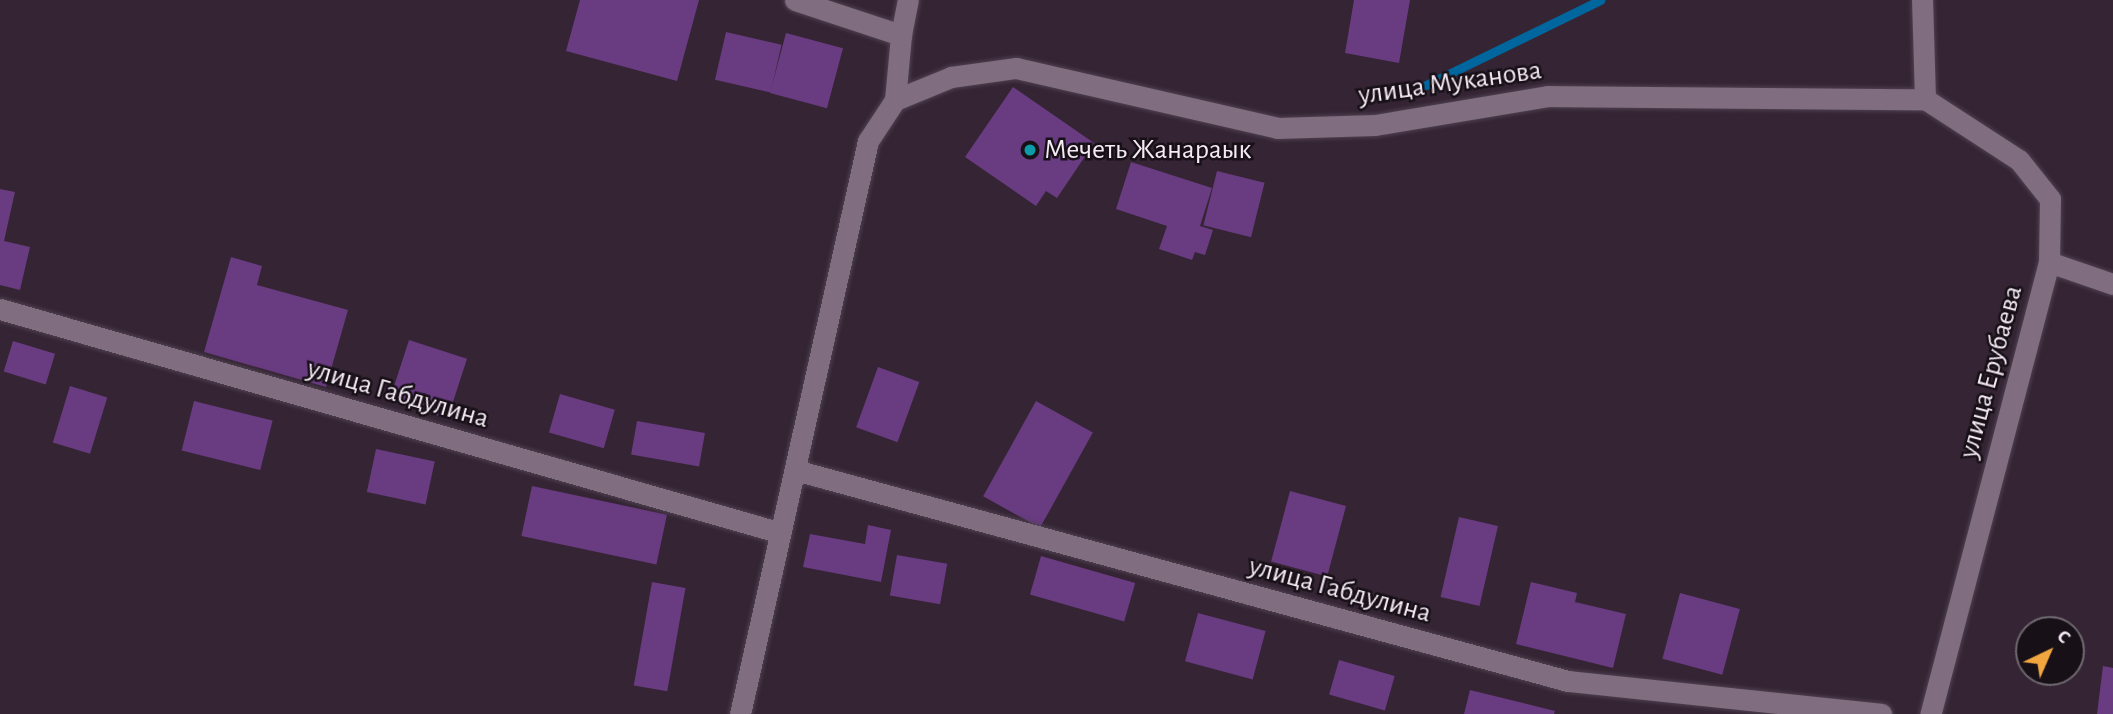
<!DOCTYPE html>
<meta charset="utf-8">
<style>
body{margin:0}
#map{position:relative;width:2113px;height:714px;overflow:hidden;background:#342434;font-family:"Alegreya Sans",sans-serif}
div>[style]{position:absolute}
.stream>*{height:9px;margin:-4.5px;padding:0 4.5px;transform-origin:4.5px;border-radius:4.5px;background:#00669e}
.building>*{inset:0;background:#693b81;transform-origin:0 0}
.roads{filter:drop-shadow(0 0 2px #4f4150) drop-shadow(0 0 2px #4f4150)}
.minor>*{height:21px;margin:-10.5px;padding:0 10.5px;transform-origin:10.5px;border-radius:10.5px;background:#806d80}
.dots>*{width:19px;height:19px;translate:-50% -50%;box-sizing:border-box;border:4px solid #171017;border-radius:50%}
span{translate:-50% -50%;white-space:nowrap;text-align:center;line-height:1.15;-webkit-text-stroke:5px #171017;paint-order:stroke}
.street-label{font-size:28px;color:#f4e9f4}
.poi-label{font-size:28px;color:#f4e9f4}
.left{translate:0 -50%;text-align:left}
.north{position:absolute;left:2015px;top:616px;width:70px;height:70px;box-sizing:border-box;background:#171017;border:2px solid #6f676f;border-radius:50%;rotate:44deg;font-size:19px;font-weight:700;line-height:28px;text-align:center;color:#f4e9f4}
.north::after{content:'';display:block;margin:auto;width:24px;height:32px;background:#f1a63f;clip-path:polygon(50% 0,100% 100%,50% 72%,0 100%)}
</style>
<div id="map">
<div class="stream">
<div style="left:1426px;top:85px;width:194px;rotate:-26deg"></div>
</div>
<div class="building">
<div style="clip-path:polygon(580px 0,699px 0,677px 81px,566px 51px)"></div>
<div style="clip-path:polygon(1354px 0,1410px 0,1399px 63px,1345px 53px)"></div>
<div style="left:726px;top:32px;width:57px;height:49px;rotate:13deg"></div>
<div style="left:786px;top:33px;width:59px;height:62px;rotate:15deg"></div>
<div style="clip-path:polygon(1013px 87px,1094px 143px,1057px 198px,1046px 191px,1036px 206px,965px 157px)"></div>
<div style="clip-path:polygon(1131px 162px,1212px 188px,1200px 226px,1213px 230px,1205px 255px,1195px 252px,1192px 260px,1159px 249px,1167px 226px,1116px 209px)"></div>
<div style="left:1217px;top:171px;width:49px;height:56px;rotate:14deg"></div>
<div style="clip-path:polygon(0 189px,15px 192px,4px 241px,30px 247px,20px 290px,0 285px)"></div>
<div style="clip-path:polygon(231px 257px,262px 266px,257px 285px,348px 310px,326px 387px,204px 352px)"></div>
<div style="left:409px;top:340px;width:61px;height:63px;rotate:18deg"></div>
<div style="left:13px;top:341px;width:44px;height:32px;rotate:17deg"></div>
<div style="left:878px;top:367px;width:44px;height:64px;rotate:20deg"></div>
<div style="left:70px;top:386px;width:39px;height:59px;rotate:17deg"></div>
<div style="left:560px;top:394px;width:57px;height:40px;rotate:16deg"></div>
<div style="left:194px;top:401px;width:81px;height:51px;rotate:14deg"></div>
<div style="left:1036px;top:401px;width:65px;height:109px;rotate:29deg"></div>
<div style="left:637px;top:421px;width:69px;height:34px;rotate:10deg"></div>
<div style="left:376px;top:449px;width:60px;height:44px;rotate:12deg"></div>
<div style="left:532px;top:486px;width:138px;height:51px;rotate:12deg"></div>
<div style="left:1290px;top:491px;width:58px;height:73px;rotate:15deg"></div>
<div style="left:1459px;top:517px;width:40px;height:82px;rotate:13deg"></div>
<div style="clip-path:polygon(868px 525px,891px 530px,881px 582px,803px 567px,810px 534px,865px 544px)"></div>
<div style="left:897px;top:555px;width:51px;height:41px;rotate:10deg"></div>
<div style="left:1041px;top:556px;width:98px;height:40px;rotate:16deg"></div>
<div style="left:652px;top:582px;width:34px;height:105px;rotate:10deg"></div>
<div style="clip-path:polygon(1531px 582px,1577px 593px,1575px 602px,1626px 614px,1613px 668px,1516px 644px)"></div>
<div style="left:1680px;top:593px;width:62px;height:68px;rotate:15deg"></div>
<div style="left:1198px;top:613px;width:70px;height:50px;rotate:15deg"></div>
<div style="left:1339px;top:660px;width:58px;height:36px;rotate:16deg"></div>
<div style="clip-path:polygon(2103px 666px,2113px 668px,2113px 714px,2097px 714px)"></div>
<div style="clip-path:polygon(1470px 690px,1555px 711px,1554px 714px,1464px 714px)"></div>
</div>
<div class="roads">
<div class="minor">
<div style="left:795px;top:0;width:112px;rotate:18.3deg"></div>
<div style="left:1925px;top:99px;width:112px;rotate:33deg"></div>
<div style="left:2019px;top:160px;width:50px;rotate:51.5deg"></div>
<div style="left:2050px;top:199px;width:63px;rotate:90.9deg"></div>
<div style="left:2049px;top:262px;width:467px;rotate:104.7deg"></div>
<div style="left:895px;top:100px;width:61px;rotate:-22.3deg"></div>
<div style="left:951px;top:77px;width:66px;rotate:-7.9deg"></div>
<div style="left:1016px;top:68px;width:268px;rotate:12.9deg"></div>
<div style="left:1277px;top:128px;width:98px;rotate:-1.8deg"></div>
<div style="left:1375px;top:125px;width:175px;rotate:-9.5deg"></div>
<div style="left:1548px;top:96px;width:377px;rotate:0.5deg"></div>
<div style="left:1925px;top:99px;width:99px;rotate:-91.7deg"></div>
<div style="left:2049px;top:262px;width:68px;rotate:19deg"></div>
<div style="left:0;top:309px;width:812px;rotate:16deg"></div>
<div style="left:795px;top:470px;width:801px;rotate:15.27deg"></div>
<div style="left:1568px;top:681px;width:315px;rotate:6deg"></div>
<div style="left:740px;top:714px;width:587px;rotate:-77.41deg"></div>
<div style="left:868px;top:141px;width:49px;rotate:-56.6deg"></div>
<div style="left:895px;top:100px;width:65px;rotate:-84.7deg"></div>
<div style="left:901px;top:35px;width:36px;rotate:-79deg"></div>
</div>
</div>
<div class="dots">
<div style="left:1030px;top:150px;background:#0f9aa8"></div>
</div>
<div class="street-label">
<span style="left:1450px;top:83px;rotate:-8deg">улица Муканова</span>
<span style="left:1991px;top:372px;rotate:-75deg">улица Ерубаева</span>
<span style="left:398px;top:394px;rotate:16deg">улица Габдулина</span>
<span style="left:1340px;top:590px;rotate:15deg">улица Габдулина</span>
</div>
<div class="poi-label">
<span class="left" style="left:1044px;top:150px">Мечеть Жанараык</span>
</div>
<div class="north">С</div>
</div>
